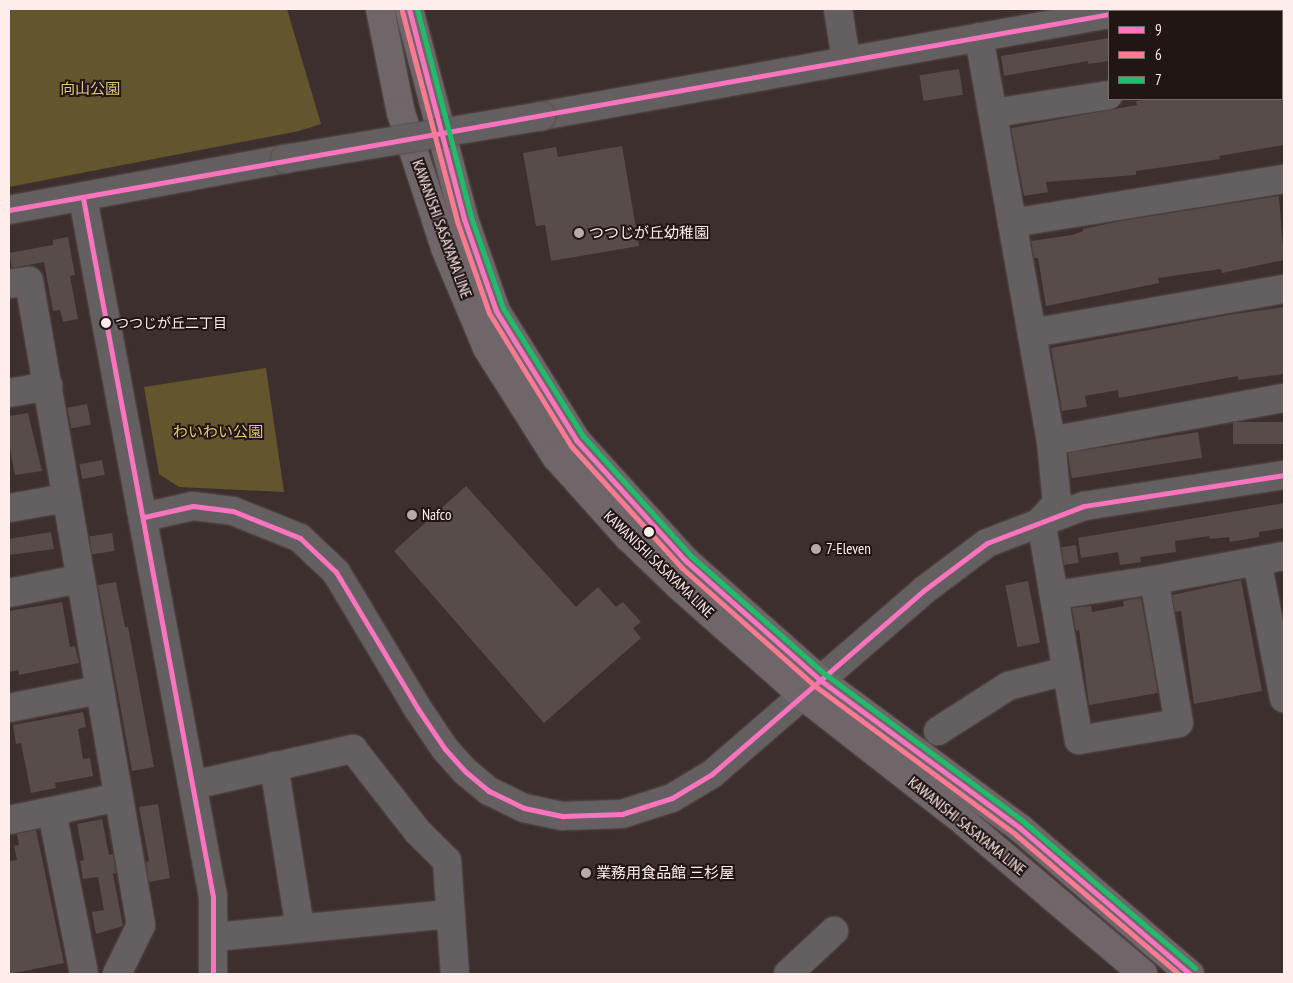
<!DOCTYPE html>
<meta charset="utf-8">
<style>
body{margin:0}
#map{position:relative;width:1293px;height:983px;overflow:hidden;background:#3d2f2e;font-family:"PT Sans Narrow","Noto Sans JP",sans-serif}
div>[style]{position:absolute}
.green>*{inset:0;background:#63552c}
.building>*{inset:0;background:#574c49;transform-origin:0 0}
.roads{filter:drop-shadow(0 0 1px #5a4e4e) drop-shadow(0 0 1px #5a4e4e)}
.minor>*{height:28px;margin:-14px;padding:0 14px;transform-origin:14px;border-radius:14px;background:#645f60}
.major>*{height:28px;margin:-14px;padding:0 14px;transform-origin:14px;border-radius:14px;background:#6f6669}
.bridges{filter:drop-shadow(0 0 1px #5a4e4e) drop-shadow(0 0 1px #5a4e4e)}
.minor-bridge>*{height:28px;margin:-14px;padding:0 14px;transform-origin:14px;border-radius:14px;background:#645f60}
.bus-1>*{height:5px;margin:-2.5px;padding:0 2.5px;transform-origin:2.5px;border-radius:2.5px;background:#fc73be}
.bus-2>*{height:5px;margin:-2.5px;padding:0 2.5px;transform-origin:2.5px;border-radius:2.5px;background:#fe7a93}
.bus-3>*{height:5px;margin:-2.5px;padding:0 2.5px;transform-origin:2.5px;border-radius:2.5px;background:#20bc6c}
.dots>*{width:14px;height:14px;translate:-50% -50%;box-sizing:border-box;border:2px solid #221615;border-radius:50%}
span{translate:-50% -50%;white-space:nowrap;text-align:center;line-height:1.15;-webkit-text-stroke:4px #221615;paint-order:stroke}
.bus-label{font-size:14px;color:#ffedec}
.left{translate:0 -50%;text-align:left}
.park-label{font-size:15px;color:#e4ca73}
.street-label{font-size:15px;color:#ffedec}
.poi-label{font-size:15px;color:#ffedec}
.frame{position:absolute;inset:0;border:10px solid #ffedec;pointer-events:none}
.legend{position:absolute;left:1108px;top:10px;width:175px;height:90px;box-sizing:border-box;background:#221615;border:1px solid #7a6c6b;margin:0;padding:6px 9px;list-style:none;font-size:15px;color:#ffedec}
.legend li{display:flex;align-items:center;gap:10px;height:25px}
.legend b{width:25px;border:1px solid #7a6c6b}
</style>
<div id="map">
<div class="green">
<div style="clip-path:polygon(9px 9px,287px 9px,321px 124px,299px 131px,9px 187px)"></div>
<div style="clip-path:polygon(266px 368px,284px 492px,179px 487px,159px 474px,144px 387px)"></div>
</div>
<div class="building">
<div style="clip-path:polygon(1109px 38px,1109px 61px,1088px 64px,1088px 61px,1004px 76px,1001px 56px)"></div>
<div style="left:959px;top:69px;width:26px;height:40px;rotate:81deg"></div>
<div style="clip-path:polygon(1149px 99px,1284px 99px,1284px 145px,1219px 156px,1220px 159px,1136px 171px,1136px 175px,1046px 182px,1048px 192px,1024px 196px,1011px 128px,1137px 105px,1136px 101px)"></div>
<div style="clip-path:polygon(622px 146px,639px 246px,551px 261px,545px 225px,536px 226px,523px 153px,556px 147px,558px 157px)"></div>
<div style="clip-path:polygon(1279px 196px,1284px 260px,1222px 273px,1221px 269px,1158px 278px,1159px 283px,1046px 306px,1038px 258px,1034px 258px,1031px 241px,1072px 235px,1083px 231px,1083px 229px,1120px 221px)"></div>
<div style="clip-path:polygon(68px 237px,75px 275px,70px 276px,78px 319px,63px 322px,60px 310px,53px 311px,44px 262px,12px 268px,9px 253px,53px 245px,53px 240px)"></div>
<div style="clip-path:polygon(1284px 307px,1284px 374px,1238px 380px,1238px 376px,1119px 398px,1118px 390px,1085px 396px,1087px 407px,1062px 411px,1051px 348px,1234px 314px)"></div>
<div style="left:87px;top:404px;width:21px;height:20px;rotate:79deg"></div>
<div style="clip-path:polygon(28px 413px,42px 471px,15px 475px,9px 443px,9px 416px)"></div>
<div style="left:1284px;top:422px;width:22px;height:51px;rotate:90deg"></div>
<div style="left:1198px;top:432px;width:26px;height:132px;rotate:81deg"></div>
<div style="left:102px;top:460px;width:15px;height:23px;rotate:79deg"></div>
<div style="clip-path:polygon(466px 486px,576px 607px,598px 587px,616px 607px,623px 602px,641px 622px,633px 628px,641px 638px,544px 723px,394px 551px)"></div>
<div style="clip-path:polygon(1284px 503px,1284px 528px,1259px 532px,1259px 537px,1230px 542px,1229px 537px,1210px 539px,1209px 536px,1175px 541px,1176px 552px,1140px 557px,1141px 562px,1120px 565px,1118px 552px,1081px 558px,1078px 538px)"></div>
<div style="clip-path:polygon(51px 532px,54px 549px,9px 555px,9px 539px)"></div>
<div style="left:112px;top:533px;width:18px;height:23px;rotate:81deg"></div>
<div style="left:1076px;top:545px;width:18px;height:15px;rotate:81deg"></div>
<div style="clip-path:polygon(1241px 580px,1262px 691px,1194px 704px,1181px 611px,1175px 612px,1172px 595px)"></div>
<div style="left:1028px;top:581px;width:63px;height:23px;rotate:79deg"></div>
<div style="clip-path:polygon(116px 582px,125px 627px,128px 627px,154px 767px,132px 771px,98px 585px)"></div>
<div style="clip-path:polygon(1141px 598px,1158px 693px,1089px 705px,1079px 630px,1076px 631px,1072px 608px,1091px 606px,1092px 612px,1124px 606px,1123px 601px)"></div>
<div style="clip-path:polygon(62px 602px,70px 647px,75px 646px,79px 663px,19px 675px,18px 670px,9px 672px,9px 611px)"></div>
<div style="clip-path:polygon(83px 712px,86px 727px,78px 729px,83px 759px,90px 758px,93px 776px,55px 783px,56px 788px,31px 793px,21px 743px,16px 744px,13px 725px)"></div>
<div style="clip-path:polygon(158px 804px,170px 878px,149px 882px,146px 862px,149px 861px,139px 807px)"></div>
<div style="clip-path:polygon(102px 819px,109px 855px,113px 854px,116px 873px,113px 874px,123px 926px,96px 934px,92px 912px,104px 910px,98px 877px,83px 879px,80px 861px,84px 860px,77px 824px)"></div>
<div style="clip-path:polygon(36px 830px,64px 963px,9px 974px,9px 861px,17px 860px,14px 846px,19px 845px,17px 834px)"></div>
</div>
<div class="roads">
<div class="minor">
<div style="left:838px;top:9px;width:52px;rotate:81.1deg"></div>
<div style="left:1125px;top:11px;width:14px;rotate:-8deg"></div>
<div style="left:979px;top:37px;width:410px;rotate:79.9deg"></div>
<div style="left:1051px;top:441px;width:62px;rotate:84.5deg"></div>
<div style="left:1057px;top:503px;width:24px;rotate:132deg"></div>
<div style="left:1041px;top:521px;width:222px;rotate:80.2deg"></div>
<div style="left:1079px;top:740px;width:101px;rotate:-9.6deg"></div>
<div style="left:1179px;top:723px;width:145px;rotate:-99.9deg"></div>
<div style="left:1154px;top:580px;width:132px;rotate:-10.5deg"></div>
<div style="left:1282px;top:67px;width:2px"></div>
<div style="left:994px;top:113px;width:116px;rotate:-8.9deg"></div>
<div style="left:541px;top:116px;width:577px;rotate:-10.18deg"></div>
<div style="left:83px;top:198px;width:711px;rotate:79.46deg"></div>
<div style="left:213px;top:897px;width:77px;rotate:90deg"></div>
<div style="left:9px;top:210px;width:281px;rotate:-10.5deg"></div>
<div style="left:1012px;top:223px;width:276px;rotate:-9.2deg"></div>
<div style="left:9px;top:284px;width:20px;rotate:-9deg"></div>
<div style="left:29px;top:281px;width:654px;rotate:80.13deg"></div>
<div style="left:141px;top:925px;width:55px;rotate:116.1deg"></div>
<div style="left:1032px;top:333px;width:256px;rotate:-9.9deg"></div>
<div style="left:9px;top:393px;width:40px;rotate:-10deg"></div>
<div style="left:1051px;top:441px;width:237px;rotate:-10.5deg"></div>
<div style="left:9px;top:508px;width:58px;rotate:-10deg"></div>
<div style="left:144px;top:517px;width:50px;rotate:-12.7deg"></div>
<div style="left:193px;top:506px;width:40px;rotate:7.1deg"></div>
<div style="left:233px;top:511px;width:72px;rotate:21.9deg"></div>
<div style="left:300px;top:538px;width:50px;rotate:43.4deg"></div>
<div style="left:336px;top:572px;width:160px;rotate:59.1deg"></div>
<div style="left:418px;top:709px;width:48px;rotate:56deg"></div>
<div style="left:445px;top:749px;width:31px;rotate:48deg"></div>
<div style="left:466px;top:772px;width:30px;rotate:40deg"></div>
<div style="left:489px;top:791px;width:39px;rotate:26deg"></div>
<div style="left:524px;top:808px;width:40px;rotate:12deg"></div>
<div style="left:563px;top:816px;width:59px;rotate:-1.9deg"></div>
<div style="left:622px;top:814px;width:52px;rotate:-17.7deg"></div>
<div style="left:672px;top:798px;width:47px;rotate:-31deg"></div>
<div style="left:712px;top:774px;width:279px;rotate:-40.9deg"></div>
<div style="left:923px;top:591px;width:80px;rotate:-36.9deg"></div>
<div style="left:987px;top:543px;width:104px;rotate:-20.9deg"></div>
<div style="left:1084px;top:506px;width:202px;rotate:-8.8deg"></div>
<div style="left:1257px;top:561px;width:140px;rotate:78.9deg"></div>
<div style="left:9px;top:593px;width:71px;rotate:-11.3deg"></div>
<div style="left:1056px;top:595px;width:99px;rotate:-8.7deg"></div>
<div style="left:9px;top:708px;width:91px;rotate:-11.4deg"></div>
<div style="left:938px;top:731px;width:83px;rotate:-32.7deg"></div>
<div style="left:1008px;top:686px;width:60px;rotate:-14.5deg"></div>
<div style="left:274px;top:766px;width:164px;rotate:80.9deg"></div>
<div style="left:193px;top:785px;width:164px;rotate:-12.7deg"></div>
<div style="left:353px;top:749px;width:104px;rotate:52deg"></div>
<div style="left:417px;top:831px;width:42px;rotate:45deg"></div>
<div style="left:447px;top:861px;width:113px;rotate:86deg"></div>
<div style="left:52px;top:812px;width:165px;rotate:78.8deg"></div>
<div style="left:9px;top:820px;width:112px;rotate:-11.8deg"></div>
<div style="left:215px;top:937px;width:237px;rotate:-5.6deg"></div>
<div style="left:788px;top:974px;width:63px;rotate:-43.1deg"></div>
</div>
<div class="major">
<div style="left:380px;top:9px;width:106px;rotate:78.6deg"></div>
<div style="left:401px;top:113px;width:142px;rotate:71.9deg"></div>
<div style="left:445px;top:248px;width:108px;rotate:67.2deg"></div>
<div style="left:487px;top:348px;width:129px;rotate:57.7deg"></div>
<div style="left:556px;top:457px;width:108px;rotate:48deg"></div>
<div style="left:628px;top:537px;width:71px;rotate:43.9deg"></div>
<div style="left:679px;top:586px;width:164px;rotate:41.5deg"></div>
<div style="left:802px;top:695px;width:197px;rotate:38deg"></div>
<div style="left:957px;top:816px;width:244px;rotate:40.3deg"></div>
<div style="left:409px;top:9px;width:217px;rotate:75.3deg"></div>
<div style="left:464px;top:219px;width:97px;rotate:70.8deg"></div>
<div style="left:496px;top:311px;width:153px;rotate:58.1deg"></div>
<div style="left:577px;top:441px;width:162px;rotate:47.8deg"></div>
<div style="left:686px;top:561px;width:179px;rotate:41.6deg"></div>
<div style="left:820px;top:680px;width:249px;rotate:36.5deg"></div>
<div style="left:1020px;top:828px;width:224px;rotate:40.7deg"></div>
</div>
</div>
<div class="bridges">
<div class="minor-bridge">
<div style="left:285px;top:159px;width:260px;rotate:-9.5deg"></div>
</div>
</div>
<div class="bus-1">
<div style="left:409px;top:9px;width:217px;rotate:75.3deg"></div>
<div style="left:464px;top:219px;width:97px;rotate:70.8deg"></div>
<div style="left:496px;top:311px;width:153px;rotate:58.1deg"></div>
<div style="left:577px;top:441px;width:162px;rotate:47.8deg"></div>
<div style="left:686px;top:561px;width:179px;rotate:41.6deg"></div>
<div style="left:820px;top:680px;width:249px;rotate:36.5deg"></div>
<div style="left:1020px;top:828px;width:224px;rotate:40.7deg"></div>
<div style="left:83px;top:198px;width:711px;rotate:79.46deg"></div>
<div style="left:213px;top:897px;width:77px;rotate:90deg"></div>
<div style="left:9px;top:210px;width:1117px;rotate:-10.1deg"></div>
<div style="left:144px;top:517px;width:50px;rotate:-12.7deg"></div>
<div style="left:193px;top:506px;width:40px;rotate:7.1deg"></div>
<div style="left:233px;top:511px;width:72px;rotate:21.9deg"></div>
<div style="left:300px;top:538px;width:50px;rotate:43.4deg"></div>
<div style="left:336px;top:572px;width:160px;rotate:59.1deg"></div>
<div style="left:418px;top:709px;width:48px;rotate:56deg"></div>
<div style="left:445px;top:749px;width:31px;rotate:48deg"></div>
<div style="left:466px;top:772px;width:30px;rotate:40deg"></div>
<div style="left:489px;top:791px;width:39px;rotate:26deg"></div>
<div style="left:524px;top:808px;width:40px;rotate:12deg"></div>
<div style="left:563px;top:816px;width:59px;rotate:-1.9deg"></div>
<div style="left:622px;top:814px;width:52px;rotate:-17.7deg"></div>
<div style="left:672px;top:798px;width:47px;rotate:-31deg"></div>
<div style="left:712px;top:774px;width:279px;rotate:-40.9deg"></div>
<div style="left:923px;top:591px;width:80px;rotate:-36.9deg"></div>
<div style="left:987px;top:543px;width:104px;rotate:-20.9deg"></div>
<div style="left:1084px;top:506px;width:202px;rotate:-8.8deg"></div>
</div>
<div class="bus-2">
<div style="left:402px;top:11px;width:217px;rotate:75.3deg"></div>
<div style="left:457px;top:221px;width:97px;rotate:70.8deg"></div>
<div style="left:489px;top:313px;width:156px;rotate:58.3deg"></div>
<div style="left:571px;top:446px;width:164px;rotate:47.7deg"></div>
<div style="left:681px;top:567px;width:179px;rotate:41.6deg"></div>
<div style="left:815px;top:686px;width:249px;rotate:36.5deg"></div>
<div style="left:1015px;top:834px;width:216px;rotate:40.5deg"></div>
</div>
<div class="bus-3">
<div style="left:417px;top:9px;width:215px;rotate:75.4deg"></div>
<div style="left:471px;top:217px;width:96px;rotate:70.6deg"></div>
<div style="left:503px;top:308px;width:151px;rotate:58deg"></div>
<div style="left:583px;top:436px;width:161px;rotate:48deg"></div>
<div style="left:691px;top:556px;width:179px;rotate:41.4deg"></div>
<div style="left:825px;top:674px;width:248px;rotate:36.6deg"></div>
<div style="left:1024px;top:822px;width:225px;rotate:40.5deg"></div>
</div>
<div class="dots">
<div style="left:579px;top:233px;background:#baa"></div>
<div style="left:106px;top:323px;background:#ffedec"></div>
<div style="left:412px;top:515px;background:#baa"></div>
<div style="left:649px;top:532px;background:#ffedec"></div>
<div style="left:816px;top:549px;background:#baa"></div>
<div style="left:586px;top:873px;background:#baa"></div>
</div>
<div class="bus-label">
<span class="left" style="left:115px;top:323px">つつじが丘二丁目</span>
</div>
<div class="park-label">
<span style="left:90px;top:89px">向山公園</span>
<span style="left:218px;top:432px">わいわい公園</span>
</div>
<div class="street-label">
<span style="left:442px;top:229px;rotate:70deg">KAWANISHI SASAYAMA LINE</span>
<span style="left:659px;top:564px;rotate:44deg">KAWANISHI SASAYAMA LINE</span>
<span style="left:967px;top:826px;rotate:39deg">KAWANISHI SASAYAMA LINE</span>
</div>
<div class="poi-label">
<span class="left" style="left:589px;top:233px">つつじが丘幼稚園</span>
<span class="left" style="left:422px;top:515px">Nafco</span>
<span class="left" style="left:826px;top:549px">7-Eleven</span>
<span class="left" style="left:596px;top:873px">業務用食品館 三杉屋</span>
</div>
<div class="frame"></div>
<ul class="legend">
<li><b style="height:6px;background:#fc73be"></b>9</li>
<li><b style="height:6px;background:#fe7a93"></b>6</li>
<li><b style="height:6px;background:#20bc6c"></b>7</li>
</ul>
</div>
